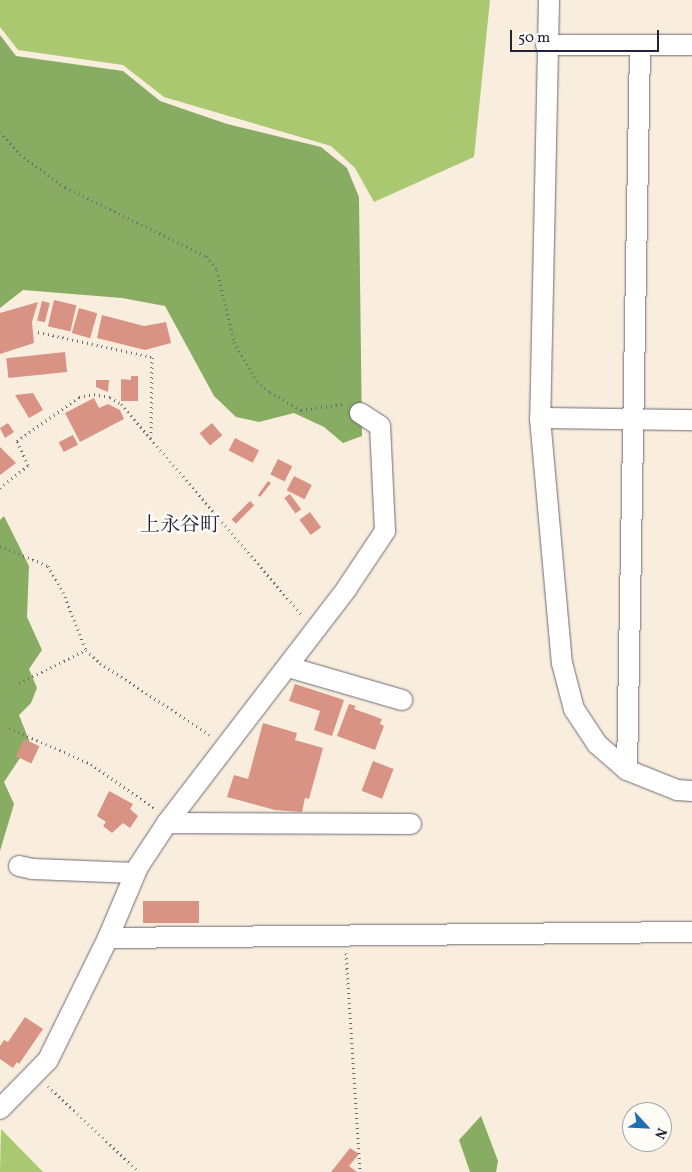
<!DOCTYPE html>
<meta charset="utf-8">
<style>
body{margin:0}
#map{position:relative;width:692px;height:1172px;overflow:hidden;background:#f9eede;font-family:Vollkorn,"Noto Serif JP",serif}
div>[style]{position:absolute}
.green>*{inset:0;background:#aac86f}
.forest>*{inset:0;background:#87ac62}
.building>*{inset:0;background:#d89384;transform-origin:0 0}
.path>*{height:3px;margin-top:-1.5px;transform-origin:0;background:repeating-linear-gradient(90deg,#6d6974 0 1px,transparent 0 5px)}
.roads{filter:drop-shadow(0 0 1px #6d6974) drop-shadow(0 0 1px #6d6974)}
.street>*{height:20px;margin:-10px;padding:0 10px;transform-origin:10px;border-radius:10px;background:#fff}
span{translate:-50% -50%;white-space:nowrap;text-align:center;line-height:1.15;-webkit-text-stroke:5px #fdfcf7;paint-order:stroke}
.neighbourhood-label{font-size:20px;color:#22223b}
.north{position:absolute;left:622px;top:1102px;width:50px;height:50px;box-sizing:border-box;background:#fdfcf7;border:1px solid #a5a5ac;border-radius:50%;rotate:115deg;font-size:14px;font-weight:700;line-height:20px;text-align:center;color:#22223b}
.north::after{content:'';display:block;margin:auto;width:18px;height:22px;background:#1f6fb2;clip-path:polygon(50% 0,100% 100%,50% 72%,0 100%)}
.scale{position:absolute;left:510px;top:30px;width:149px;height:22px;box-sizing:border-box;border:2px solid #22223b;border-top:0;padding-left:6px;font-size:15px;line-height:18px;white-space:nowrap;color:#22223b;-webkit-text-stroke:4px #fdfcf7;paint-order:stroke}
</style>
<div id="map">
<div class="green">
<div style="clip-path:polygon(0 0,490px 0,474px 157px,374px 202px,355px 168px,331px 146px,164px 97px,123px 65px,18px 50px,0 27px)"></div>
<div style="clip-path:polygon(1px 1129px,43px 1172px,0 1172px)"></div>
</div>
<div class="forest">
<div style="clip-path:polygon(0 35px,16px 56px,123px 71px,160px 101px,227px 124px,321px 147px,347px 168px,359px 197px,362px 436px,343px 443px,324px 427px,294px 413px,259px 422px,236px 417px,214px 396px,165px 306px,122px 298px,23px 290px,0 308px)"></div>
<div style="clip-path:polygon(4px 516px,29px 566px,27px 617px,42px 650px,29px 669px,37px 688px,31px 703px,19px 715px,30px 743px,4px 782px,14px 804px,0 851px,0 520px)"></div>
<div style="clip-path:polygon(481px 1116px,498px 1161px,496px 1172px,470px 1172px,459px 1140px)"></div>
</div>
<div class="building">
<div style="left:54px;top:300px;width:23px;height:27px;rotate:13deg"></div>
<div style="left:42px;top:301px;width:8px;height:20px;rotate:14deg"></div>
<div style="clip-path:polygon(38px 302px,32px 322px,34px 343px,0 354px,0 313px)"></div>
<div style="left:79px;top:308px;width:19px;height:26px;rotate:16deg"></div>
<div style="clip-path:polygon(102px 315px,144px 326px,166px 322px,171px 343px,145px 350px,97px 338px)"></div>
<div style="left:65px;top:352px;width:20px;height:59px;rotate:84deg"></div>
<div style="clip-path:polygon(131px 376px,138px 376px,138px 401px,121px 401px,121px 379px,131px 380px)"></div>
<div style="clip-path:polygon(96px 380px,109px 380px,108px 392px,96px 387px)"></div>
<div style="clip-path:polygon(33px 393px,43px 410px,29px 418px,15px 395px)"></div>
<div style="clip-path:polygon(94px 398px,99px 408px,108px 404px,120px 410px,124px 419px,80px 442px,65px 413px)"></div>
<div style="clip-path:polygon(8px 423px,14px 432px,5px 438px,0 428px)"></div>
<div style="left:212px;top:423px;width:16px;height:16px;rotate:50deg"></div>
<div style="left:73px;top:435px;width:11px;height:16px;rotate:63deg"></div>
<div style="left:235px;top:438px;width:27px;height:14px;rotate:27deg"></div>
<div style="clip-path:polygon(0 447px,16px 463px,0 475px)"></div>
<div style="left:278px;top:459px;width:16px;height:17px;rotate:27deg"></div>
<div style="left:294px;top:476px;width:20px;height:16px;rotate:27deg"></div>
<div style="clip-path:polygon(268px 481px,271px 483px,260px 497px,258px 495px)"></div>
<div style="left:290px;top:494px;width:19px;height:7px;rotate:54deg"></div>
<div style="left:250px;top:501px;width:6px;height:26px;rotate:45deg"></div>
<div style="left:310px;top:512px;width:19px;height:13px;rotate:54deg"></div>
<div style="clip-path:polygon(295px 684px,344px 700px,332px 736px,314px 730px,320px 711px,289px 701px)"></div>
<div style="clip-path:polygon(349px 704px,356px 706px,354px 709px,382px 719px,380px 724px,384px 726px,375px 750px,337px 736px)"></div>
<div style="clip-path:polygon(263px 723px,297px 733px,295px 740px,323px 748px,309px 799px,305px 798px,302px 812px,275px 810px,227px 797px,234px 775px,248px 779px)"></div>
<div style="left:24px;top:739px;width:17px;height:19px;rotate:25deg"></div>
<div style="left:373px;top:761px;width:22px;height:32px;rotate:21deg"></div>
<div style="clip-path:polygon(109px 791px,133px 804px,130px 809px,138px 816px,130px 828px,123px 823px,112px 833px,103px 826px,106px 822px,97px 816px)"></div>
<div style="left:143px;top:901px;width:56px;height:22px"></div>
<div style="clip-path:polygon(25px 1017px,43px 1029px,19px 1064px,17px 1062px,13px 1068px,0 1059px,0 1046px,4px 1040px,8px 1042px)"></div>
<div style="clip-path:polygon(350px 1148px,359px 1154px,349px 1166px,357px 1172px,331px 1172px)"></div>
</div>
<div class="path">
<div style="left:0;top:132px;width:30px;rotate:48deg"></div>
<div style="left:20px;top:154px;width:56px;rotate:36.3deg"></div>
<div style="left:65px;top:187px;width:157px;rotate:26.1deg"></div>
<div style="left:206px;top:256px;width:18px;rotate:52deg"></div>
<div style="left:217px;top:270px;width:74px;rotate:76.7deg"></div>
<div style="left:234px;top:342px;width:45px;rotate:59.5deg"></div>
<div style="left:257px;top:381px;width:17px;rotate:40deg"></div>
<div style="left:270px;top:392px;width:36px;rotate:30deg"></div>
<div style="left:301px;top:410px;width:42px;rotate:-8.1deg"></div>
<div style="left:38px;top:332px;width:117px;rotate:12.4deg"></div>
<div style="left:152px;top:357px;width:80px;rotate:90.7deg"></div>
<div style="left:0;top:488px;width:36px;rotate:-39deg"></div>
<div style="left:28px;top:465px;width:26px;rotate:-115deg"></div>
<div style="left:17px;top:441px;width:76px;rotate:-35.4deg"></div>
<div style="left:79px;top:397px;width:15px;rotate:-11deg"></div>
<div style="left:94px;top:394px;width:16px;rotate:11deg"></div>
<div style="left:110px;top:397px;width:13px;rotate:32deg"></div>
<div style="left:121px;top:404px;width:278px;rotate:49.4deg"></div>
<div style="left:0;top:546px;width:52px;rotate:22.6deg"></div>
<div style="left:48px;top:566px;width:30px;rotate:60deg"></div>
<div style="left:63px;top:592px;width:62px;rotate:68.4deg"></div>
<div style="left:86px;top:650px;width:19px;rotate:43deg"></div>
<div style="left:100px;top:663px;width:134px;rotate:33.1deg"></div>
<div style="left:19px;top:683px;width:75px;rotate:-26.2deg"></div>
<div style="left:9px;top:728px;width:90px;rotate:23.7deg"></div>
<div style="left:91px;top:764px;width:78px;rotate:35.1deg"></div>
<div style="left:346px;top:953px;width:219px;rotate:86.3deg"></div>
<div style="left:48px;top:1086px;width:125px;rotate:43.4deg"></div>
</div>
<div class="roads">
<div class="street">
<div style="left:549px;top:0;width:418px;rotate:91.2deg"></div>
<div style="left:540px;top:418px;width:246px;rotate:84.9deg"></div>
<div style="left:562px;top:663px;width:48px;rotate:75.4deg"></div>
<div style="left:574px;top:709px;width:42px;rotate:56.7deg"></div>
<div style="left:597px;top:744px;width:40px;rotate:41deg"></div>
<div style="left:627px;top:770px;width:54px;rotate:21.8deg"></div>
<div style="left:677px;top:790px;width:15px;rotate:4deg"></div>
<div style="left:546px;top:45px;width:146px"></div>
<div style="left:540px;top:418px;width:152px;rotate:0.8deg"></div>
<div style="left:288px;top:667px;width:119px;rotate:16.1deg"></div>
<div style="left:627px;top:770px;width:725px;rotate:-88.97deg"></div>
<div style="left:167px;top:823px;width:244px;rotate:0.2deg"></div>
<div style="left:19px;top:866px;width:14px;rotate:12deg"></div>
<div style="left:33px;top:869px;width:102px;rotate:2.2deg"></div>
<div style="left:108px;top:938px;width:584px;rotate:-0.59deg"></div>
<div style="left:0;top:1109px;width:69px;rotate:-45.6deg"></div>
<div style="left:48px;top:1060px;width:136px;rotate:-63.8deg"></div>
<div style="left:108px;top:938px;width:77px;rotate:-67.1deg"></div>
<div style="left:138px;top:867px;width:53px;rotate:-56.6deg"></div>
<div style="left:167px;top:823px;width:296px;rotate:-52.5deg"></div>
<div style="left:347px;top:588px;width:69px;rotate:-56.3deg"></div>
<div style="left:385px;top:531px;width:105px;rotate:-92.7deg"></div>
<div style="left:380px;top:426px;width:24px;rotate:-147deg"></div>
</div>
</div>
<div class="neighbourhood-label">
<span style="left:180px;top:526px">上永谷町</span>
</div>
<div class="north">N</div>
<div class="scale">50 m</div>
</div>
